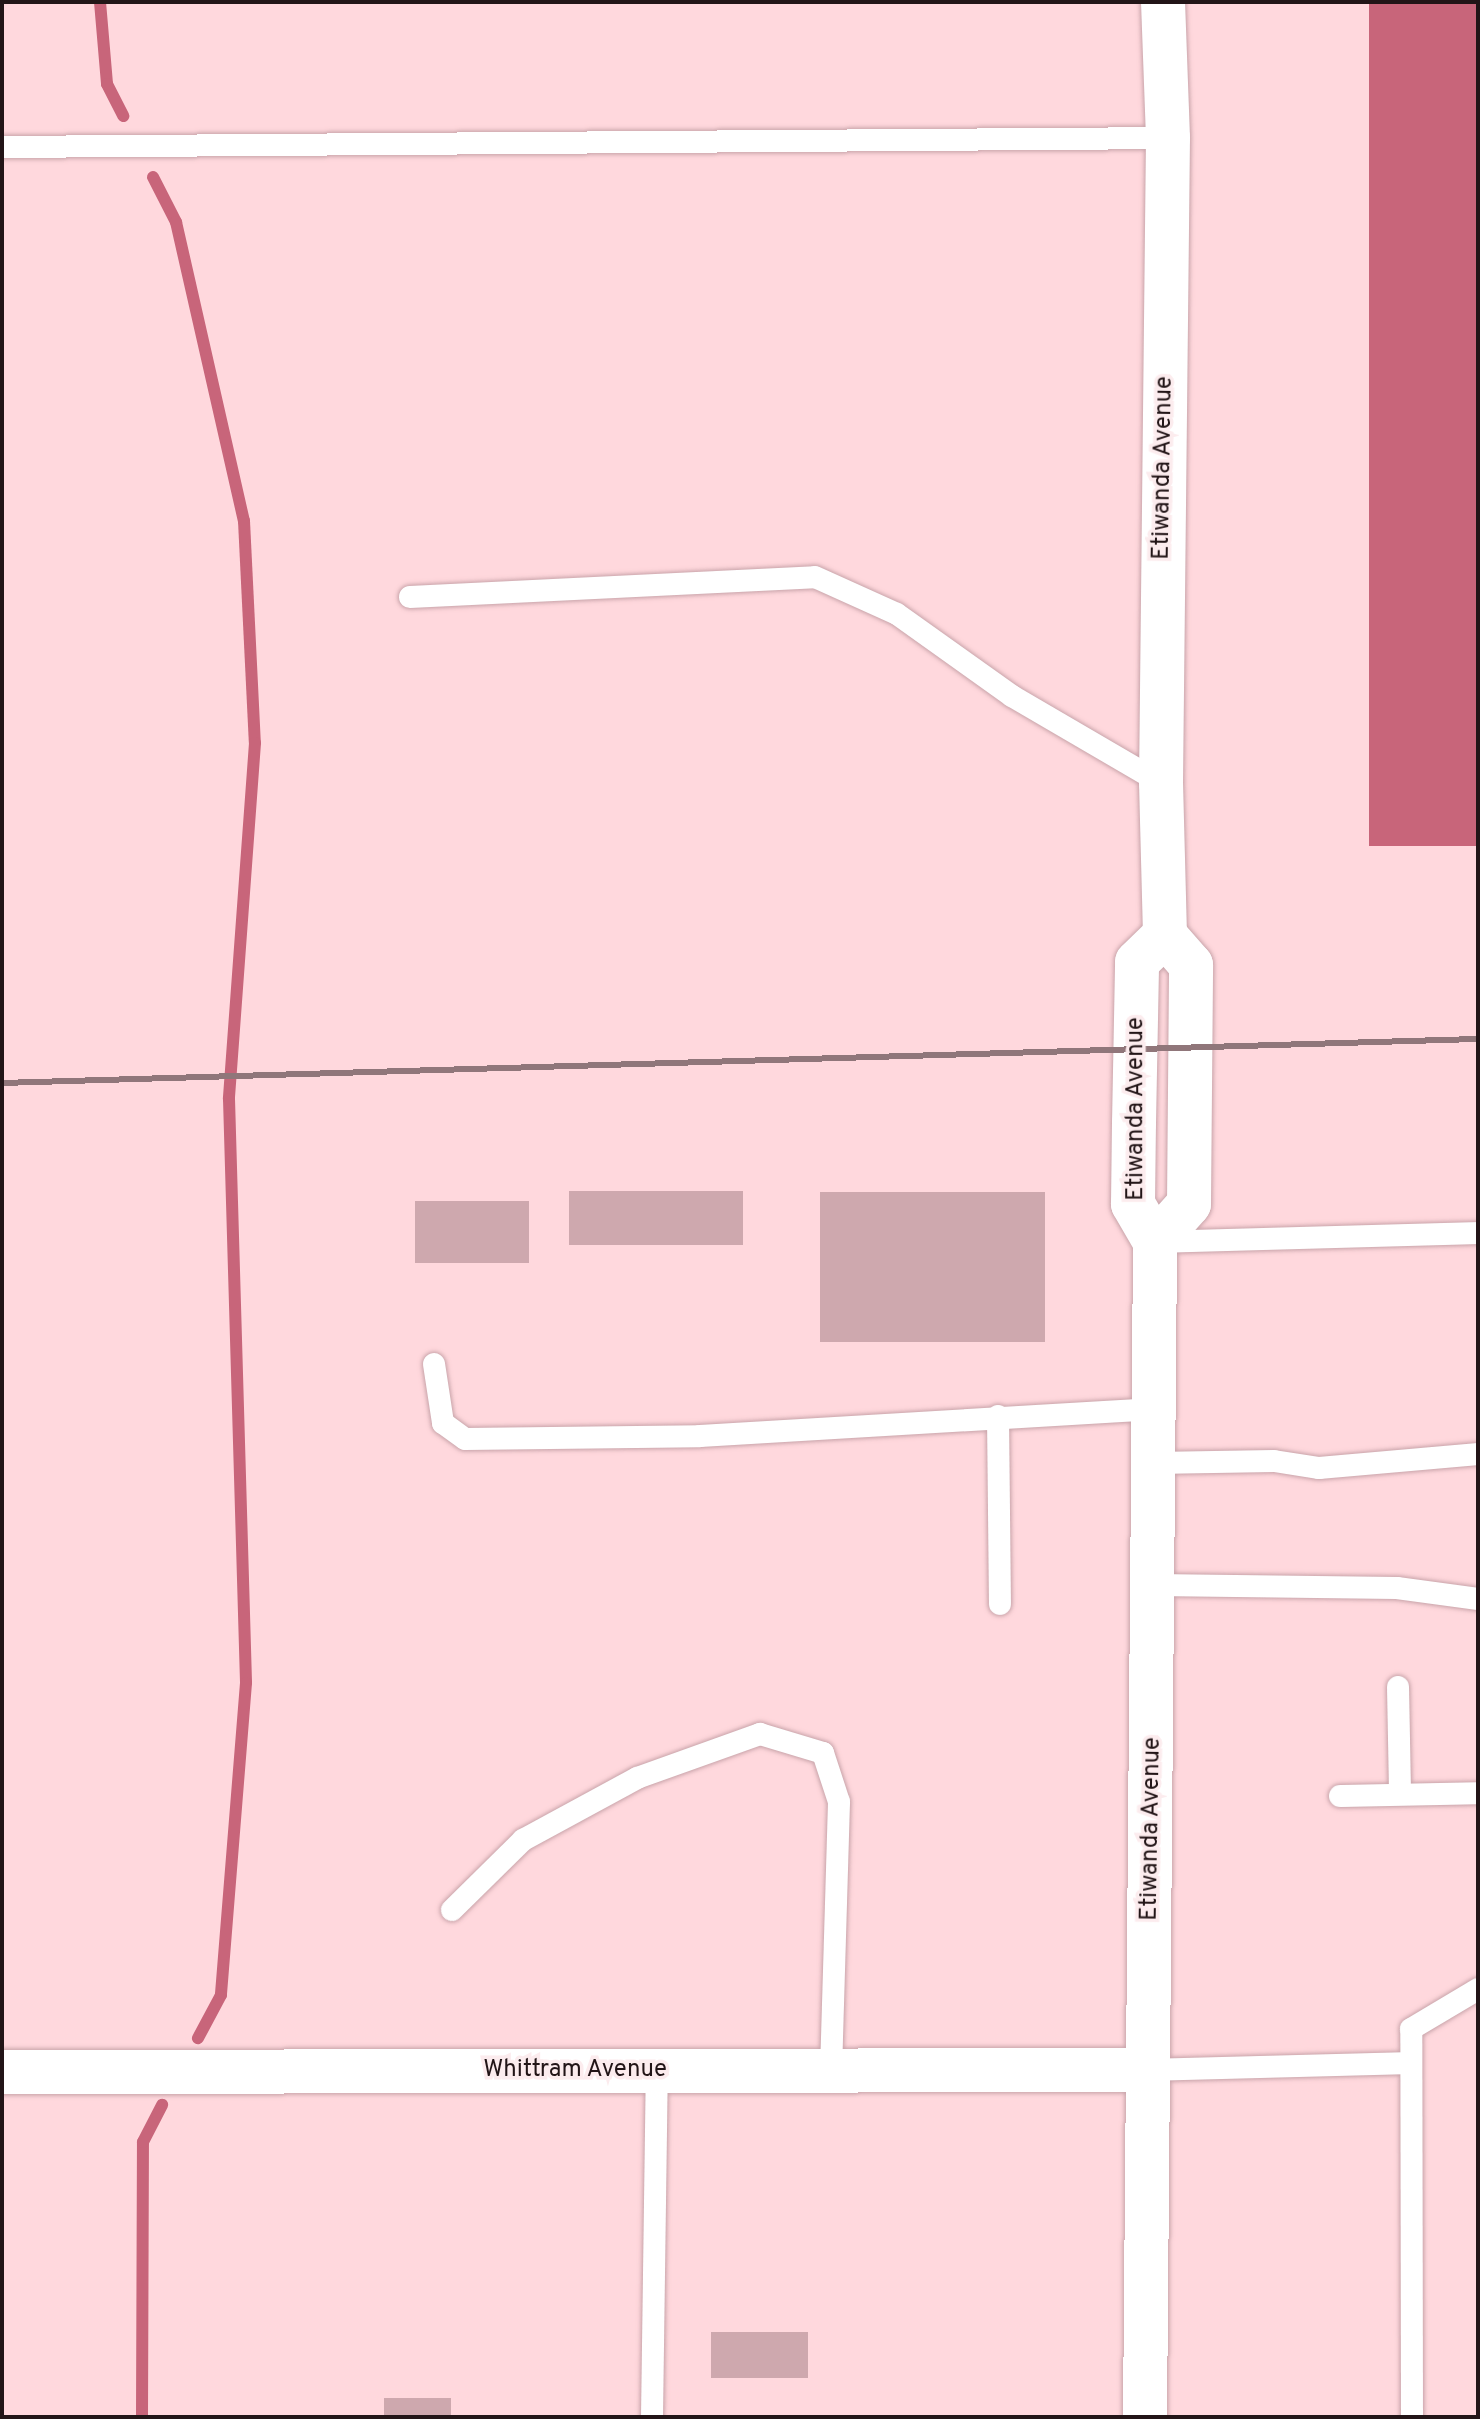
<!DOCTYPE html>
<style>
body{margin:0}
#map{position:relative;width:1480px;height:2419px;overflow:hidden;background:#ffd8dd;font-family:Overpass,sans-serif}
div>[style]{position:absolute}
.water>*{inset:0;background:#c8657a;transform-origin:0 0}
.stream>*{height:12px;margin:-6px;padding:0 6px;transform-origin:6px;border-radius:6px;background:#c8657a}
.building>*{inset:0;background:#cea8ae;transform-origin:0 0}
.roads{filter:drop-shadow(0 0 2px #c9a4aa) drop-shadow(0 0 2px #c9a4aa)}
.service>*{height:22px;margin:-11px;padding:0 11px;transform-origin:11px;border-radius:11px;background:#fff}
.tertiary>*{height:44px;margin:-22px;padding:0 22px;transform-origin:22px;border-radius:22px;background:#fff}
.secondary>*{height:44px;margin:-22px;padding:0 22px;transform-origin:22px;border-radius:22px;background:#fff}
.rail>*{height:6px;margin:-3px;padding:0 3px;transform-origin:3px;border-radius:3px;background:#90767a}
span{translate:-50% -50%;white-space:nowrap;text-align:center;line-height:1.15;-webkit-text-stroke:7px #fcecee;paint-order:stroke}
.street-label{font-size:24px;color:#221517}
.frame{position:absolute;inset:0;border:4px solid #221517;pointer-events:none}
</style>
<div id="map">
<div class="water">
<div style="left:1369px;top:2px;width:109px;height:844px"></div>
</div>
<div class="stream">
<div style="left:100px;top:2px;width:82px;rotate:85.1deg"></div>
<div style="left:107px;top:84px;width:36px;rotate:63deg"></div>
<div style="left:153px;top:177px;width:51px;rotate:62.9deg"></div>
<div style="left:176px;top:222px;width:307px;rotate:77.2deg"></div>
<div style="left:244px;top:521px;width:222px;rotate:87.2deg"></div>
<div style="left:255px;top:743px;width:357px;rotate:94.2deg"></div>
<div style="left:229px;top:1099px;width:584px;rotate:88.33deg"></div>
<div style="left:246px;top:1683px;width:313px;rotate:94.6deg"></div>
<div style="left:221px;top:1995px;width:49px;rotate:118.1deg"></div>
<div style="left:142px;top:2417px;width:275px;rotate:-89.8deg"></div>
<div style="left:143px;top:2142px;width:42px;rotate:-62.8deg"></div>
</div>
<div class="building">
<div style="left:569px;top:1191px;width:174px;height:54px"></div>
<div style="left:820px;top:1192px;width:225px;height:150px"></div>
<div style="left:415px;top:1201px;width:114px;height:62px"></div>
<div style="left:711px;top:2332px;width:97px;height:46px"></div>
<div style="left:384px;top:2398px;width:67px;height:19px"></div>
</div>
<div class="roads">
<div class="service">
<div style="left:2px;top:147px;width:1166px;rotate:-0.44deg"></div>
<div style="left:410px;top:597px;width:405px;rotate:-2.8deg"></div>
<div style="left:815px;top:577px;width:90px;rotate:24.3deg"></div>
<div style="left:897px;top:614px;width:141px;rotate:35.5deg"></div>
<div style="left:1012px;top:696px;width:173px;rotate:30.3deg"></div>
<div style="left:1157px;top:1242px;width:321px;rotate:-1.6deg"></div>
<div style="left:434px;top:1364px;width:60px;rotate:81.3deg"></div>
<div style="left:443px;top:1423px;width:27px;rotate:36deg"></div>
<div style="left:465px;top:1439px;width:235px;rotate:-0.7deg"></div>
<div style="left:700px;top:1436px;width:456px;rotate:-3.4deg"></div>
<div style="left:998px;top:1416px;width:188px;rotate:89.4deg"></div>
<div style="left:1154px;top:1463px;width:120px;rotate:-1deg"></div>
<div style="left:1274px;top:1461px;width:46px;rotate:8.8deg"></div>
<div style="left:1319px;top:1468px;width:160px;rotate:-5deg"></div>
<div style="left:1154px;top:1585px;width:243px;rotate:0.7deg"></div>
<div style="left:1397px;top:1588px;width:82px;rotate:7.7deg"></div>
<div style="left:1398px;top:1687px;width:107px;rotate:88.9deg"></div>
<div style="left:1340px;top:1796px;width:138px;rotate:-1.2deg"></div>
<div style="left:452px;top:1910px;width:100px;rotate:-44.6deg"></div>
<div style="left:523px;top:1840px;width:130px;rotate:-28.5deg"></div>
<div style="left:637px;top:1778px;width:131px;rotate:-19.7deg"></div>
<div style="left:760px;top:1734px;width:66px;rotate:16.8deg"></div>
<div style="left:823px;top:1753px;width:52px;rotate:71.9deg"></div>
<div style="left:839px;top:1802px;width:269px;rotate:91.7deg"></div>
<div style="left:1147px;top:2070px;width:264px;rotate:-1.5deg"></div>
<div style="left:652px;top:2417px;width:346px;rotate:-89.2deg"></div>
<div style="left:1412px;top:2417px;width:388px;rotate:-90.1deg"></div>
<div style="left:1411px;top:2029px;width:78px;rotate:-30.8deg"></div>
</div>
<div class="tertiary">
<div style="left:2px;top:2072px;width:1145px;rotate:-0.1deg"></div>
</div>
<div class="secondary">
<div style="left:1155px;top:1242px;width:51px;rotate:-48.2deg"></div>
<div style="left:1189px;top:1204px;width:239px;rotate:-89.5deg"></div>
<div style="left:1191px;top:965px;width:40px;rotate:-131deg"></div>
<div style="left:1165px;top:935px;width:152px;rotate:-91.5deg"></div>
<div style="left:1161px;top:783px;width:645px;rotate:-89.38deg"></div>
<div style="left:1168px;top:138px;width:136px;rotate:-92.1deg"></div>
<div style="left:1145px;top:2417px;width:1175px;rotate:-89.51deg"></div>
<div style="left:1155px;top:1242px;width:44px;rotate:-120.1deg"></div>
<div style="left:1133px;top:1204px;width:81px;rotate:-89.3deg"></div>
<div style="left:1134px;top:1123px;width:161px;rotate:-88.9deg"></div>
<div style="left:1137px;top:962px;width:39px;rotate:-44deg"></div>
</div>
</div>
<div class="rail">
<div style="left:2px;top:1083px;width:1477px;rotate:-1.71deg"></div>
</div>
<div class="street-label">
<span style="left:1164px;top:468px;rotate:-89deg">Etiwanda Avenue</span>
<span style="left:1137px;top:1109px;rotate:-90deg">Etiwanda Avenue</span>
<span style="left:1152px;top:1829px;rotate:-89deg">Etiwanda Avenue</span>
<span style="left:575px;top:2071px">Whittram Avenue</span>
</div>
<div class="frame"></div>
</div>
